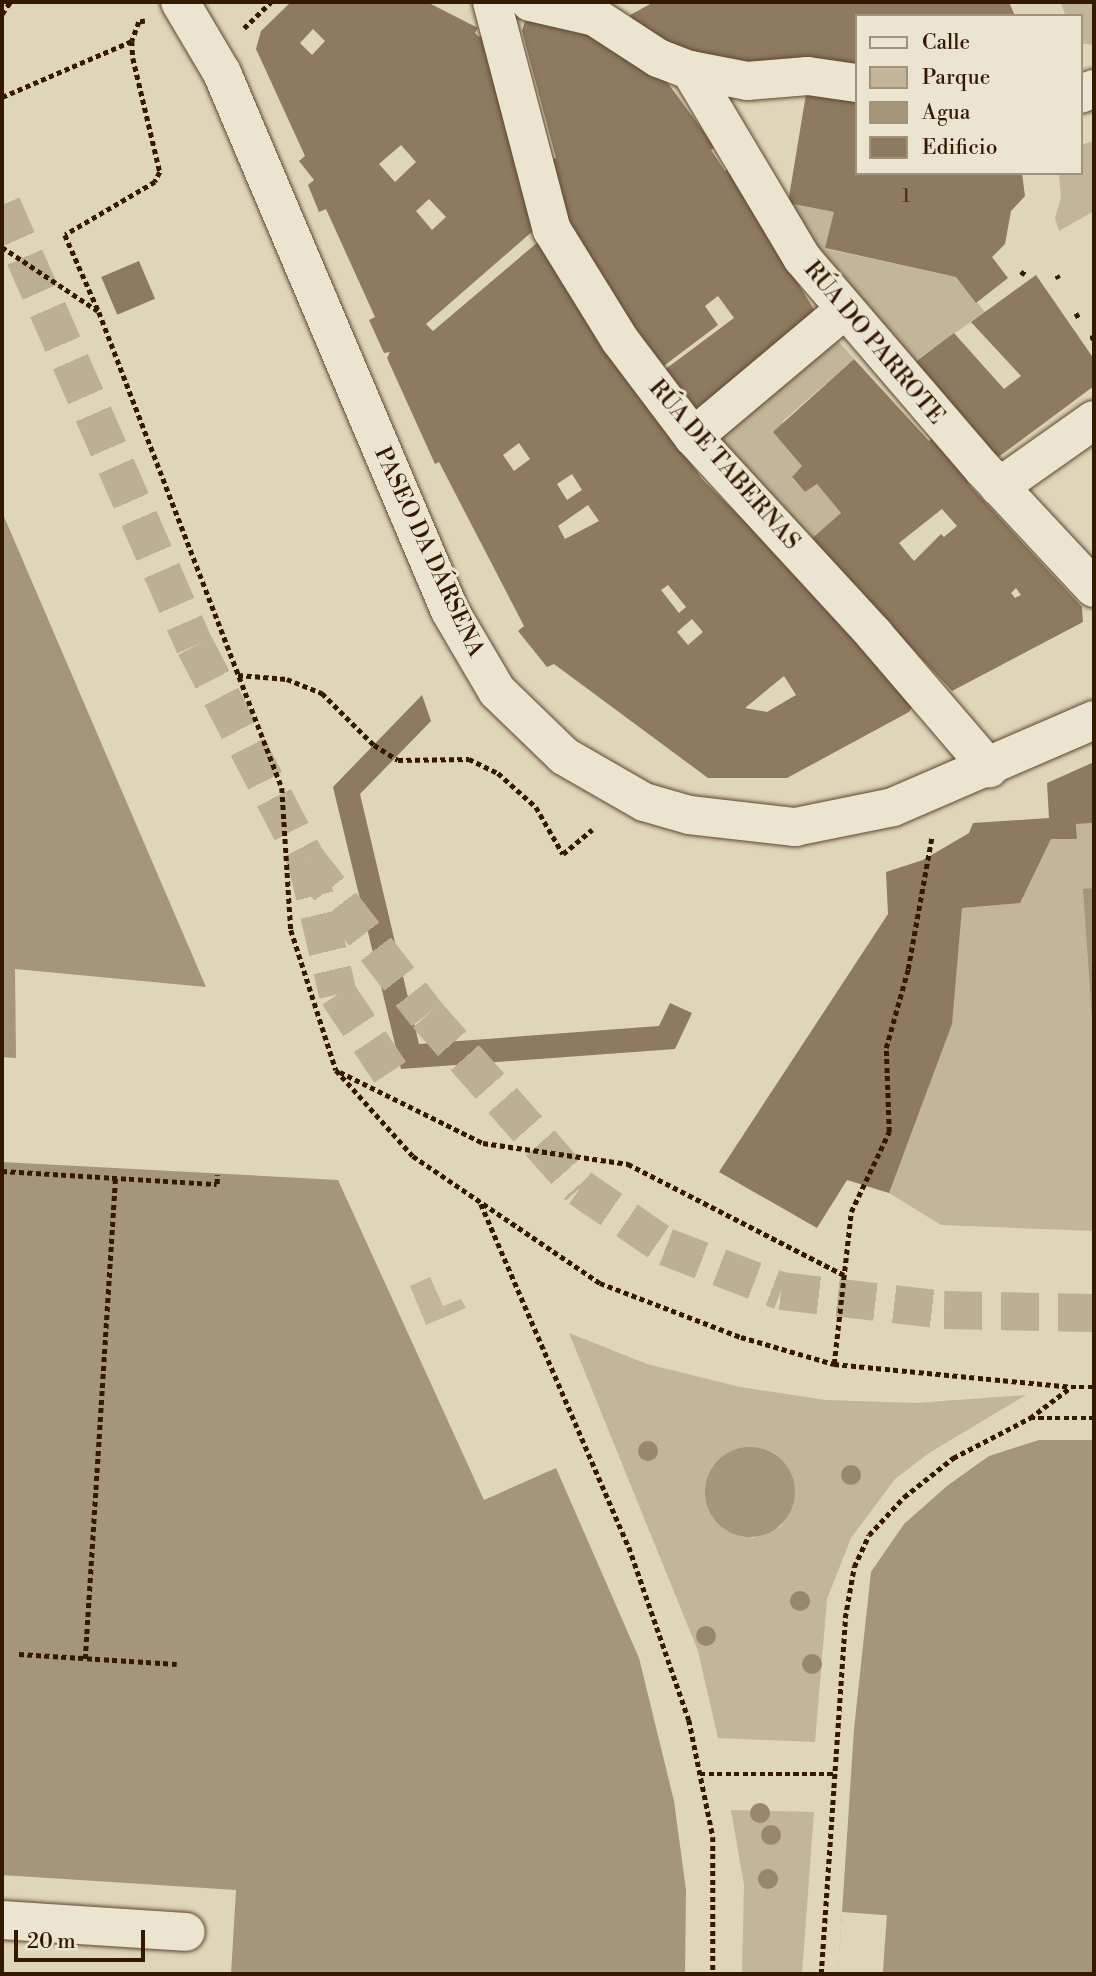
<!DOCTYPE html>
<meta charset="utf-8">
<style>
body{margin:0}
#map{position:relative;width:1096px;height:1976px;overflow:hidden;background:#dfd5b8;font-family:"Libre Bodoni",serif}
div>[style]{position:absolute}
.green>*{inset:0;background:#c2b599}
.water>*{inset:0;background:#a59579}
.round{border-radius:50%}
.pier>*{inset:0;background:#dfd5b8;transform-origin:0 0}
.building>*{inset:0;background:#8d7a60;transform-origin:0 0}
.minor-tunnel>*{height:38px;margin-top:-19px;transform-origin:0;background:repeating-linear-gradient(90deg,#bdaf93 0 38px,transparent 0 57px)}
.major-tunnel>*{height:38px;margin-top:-19px;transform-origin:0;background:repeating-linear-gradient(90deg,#bdaf93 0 38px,transparent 0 57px)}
.path>*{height:4.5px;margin-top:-2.25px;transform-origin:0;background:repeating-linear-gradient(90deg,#341800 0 5px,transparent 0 8.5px)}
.roads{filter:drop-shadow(0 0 2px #5f472e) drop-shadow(0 0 2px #5f472e)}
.minor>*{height:38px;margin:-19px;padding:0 19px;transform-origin:19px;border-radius:19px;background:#eae4d1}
.trees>*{width:20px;height:20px;margin:-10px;border-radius:50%;background:#99876c}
span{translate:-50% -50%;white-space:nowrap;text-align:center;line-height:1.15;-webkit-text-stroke:6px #eae4d1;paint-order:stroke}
.number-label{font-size:19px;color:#4a3018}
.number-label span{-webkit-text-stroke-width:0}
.street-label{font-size:23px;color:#341800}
.frame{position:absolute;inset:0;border:4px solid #341800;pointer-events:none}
.legend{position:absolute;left:855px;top:14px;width:228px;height:161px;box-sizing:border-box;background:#eae4d1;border:2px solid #a1927d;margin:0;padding:9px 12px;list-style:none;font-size:21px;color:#341800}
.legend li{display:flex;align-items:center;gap:14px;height:35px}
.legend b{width:35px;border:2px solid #a1927d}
.scale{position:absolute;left:14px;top:1930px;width:131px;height:32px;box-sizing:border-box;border:4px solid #341800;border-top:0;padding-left:9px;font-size:21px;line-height:24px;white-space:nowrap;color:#341800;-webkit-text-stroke:5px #eae4d1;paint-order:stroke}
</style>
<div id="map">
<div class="green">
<div style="clip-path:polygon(1060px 2px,1094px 2px,1094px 45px,1080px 43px,1080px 16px,1066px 16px)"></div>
<div style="clip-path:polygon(1094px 141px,1094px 211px,1059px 231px,1055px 218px,1061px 198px,1059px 173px,1080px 173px,1080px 145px)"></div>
<div style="clip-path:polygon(788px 203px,834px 212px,826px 249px,956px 277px,985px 312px,915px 361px,817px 251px)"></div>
<div style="clip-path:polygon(833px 335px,854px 359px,783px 421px,802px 466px,792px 478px,805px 492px,817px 484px,841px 513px,810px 540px,715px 434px)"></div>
<div style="clip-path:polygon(1094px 823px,1094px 1231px,941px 1225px,889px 1193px,954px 988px,962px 908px,1019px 903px,1051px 839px,1077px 839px,1076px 824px)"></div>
<div style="clip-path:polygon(430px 1277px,443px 1306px,461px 1299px,466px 1308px,426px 1325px,410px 1286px)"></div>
<div style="clip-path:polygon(evenodd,569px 1333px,647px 1364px,740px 1387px,825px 1400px,916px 1403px,1026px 1395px,929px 1453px,895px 1479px,851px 1538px,827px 1599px,815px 1742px,718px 1738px,698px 1651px,569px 1333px,782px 1460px,795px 1486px,789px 1515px,780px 1527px,753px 1538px,725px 1530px,714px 1519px,707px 1506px,782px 1460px)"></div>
<div style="clip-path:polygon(731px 1810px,814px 1812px,802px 1974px,742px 1974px,744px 1885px)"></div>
</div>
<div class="water">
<div style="clip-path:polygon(2px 512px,206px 987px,15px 969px,16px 1058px,2px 1057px)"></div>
<div style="clip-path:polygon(1094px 888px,1094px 1045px,1083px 889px)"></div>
<div style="clip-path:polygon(2px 1162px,338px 1180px,484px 1500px,556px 1468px,639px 1658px,674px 1801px,686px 1890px,685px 1974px,231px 1974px,236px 1890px,2px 1875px)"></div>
<div style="clip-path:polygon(1039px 1440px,1094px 1440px,1094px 1974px,838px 1974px,854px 1729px,871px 1572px,904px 1524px,947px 1486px,989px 1456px)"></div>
<div class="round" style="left:705px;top:1447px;width:90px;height:90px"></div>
</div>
<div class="pier">
<div style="left:842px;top:1912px;width:45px;height:62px;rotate:4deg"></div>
</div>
<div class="building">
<div style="clip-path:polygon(evenodd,291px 2px,427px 2px,478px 28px,475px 33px,479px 37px,484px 33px,534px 230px,426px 324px,433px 331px,538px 242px,702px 479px,801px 577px,913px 705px,909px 712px,787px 778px,708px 778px,554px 664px,547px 667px,518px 631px,524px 626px,439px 462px,435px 464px,387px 358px,390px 352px,384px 353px,369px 320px,375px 317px,326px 209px,319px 212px,308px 185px,314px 180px,299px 161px,305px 156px,256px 49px,261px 31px,291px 2px,313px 29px,325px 41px,312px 55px,300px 43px,313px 29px,291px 2px,401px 145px,416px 162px,395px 182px,379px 164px,401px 145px,291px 2px,429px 199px,446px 217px,432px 230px,416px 211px,429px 199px,291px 2px,519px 443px,530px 459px,514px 471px,503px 455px,519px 443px,291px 2px,572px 474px,582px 490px,567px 500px,557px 484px,572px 474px,291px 2px,588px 505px,599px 521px,565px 539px,558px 526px,588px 505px,291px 2px,668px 585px,686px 607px,679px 613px,661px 590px,668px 585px,291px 2px,692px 619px,703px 632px,688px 645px,677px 632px,692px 619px,291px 2px,784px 676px,796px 695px,767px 712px,745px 708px,784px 676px)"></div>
<div style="clip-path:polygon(654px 2px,1009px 2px,1015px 16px,856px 16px,856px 69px,745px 64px,645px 43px,630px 15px)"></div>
<div style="clip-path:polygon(527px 14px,591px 29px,667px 82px,715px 147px,711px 150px,725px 171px,728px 169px,818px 316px,698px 416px,663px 371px,734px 318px,718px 296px,705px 306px,718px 325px,661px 368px,567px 223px,551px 160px,556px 158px,522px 31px)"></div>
<div style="clip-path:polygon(807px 88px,856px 97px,856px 173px,1022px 173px,1025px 196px,1011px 211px,1005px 244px,992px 257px,1008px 278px,976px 303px,956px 277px,825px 248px,834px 212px,788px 203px)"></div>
<div style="left:139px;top:261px;width:41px;height:41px;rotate:67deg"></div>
<div style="clip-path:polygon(1036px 275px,1094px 359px,1094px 386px,997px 458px,915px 362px,954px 333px,1004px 389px,1021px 376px,971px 322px)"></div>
<div style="clip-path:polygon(evenodd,854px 359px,929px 441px,934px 436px,971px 477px,967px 481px,971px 487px,1082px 607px,1083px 622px,952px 691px,810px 540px,841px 513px,817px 484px,805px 492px,792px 477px,802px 466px,773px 432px,854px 359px,942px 509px,957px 526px,944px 537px,941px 534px,914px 561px,899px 543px,942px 509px,854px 359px,1016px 588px,1021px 595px,1015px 598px,1011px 593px,1016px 588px)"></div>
<div style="clip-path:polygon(422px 695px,431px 721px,360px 794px,419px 1044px,659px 1026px,670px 1003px,692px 1013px,675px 1049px,401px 1069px,333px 787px)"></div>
<div style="clip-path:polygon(1094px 762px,1094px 823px,1076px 824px,1077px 839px,1051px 839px,1020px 903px,962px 908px,952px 1024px,889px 1193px,847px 1180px,817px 1228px,719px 1172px,888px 914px,886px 872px,923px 860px,969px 833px,973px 823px,1049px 818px,1047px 783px)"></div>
</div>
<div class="minor-tunnel">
<div style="left:306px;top:859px;width:139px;rotate:76.7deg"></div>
<div style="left:338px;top:994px;width:94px;rotate:56.3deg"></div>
</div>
<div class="major-tunnel">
<div style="left:2px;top:205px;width:481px;rotate:66.4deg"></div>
<div style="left:195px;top:646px;width:240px;rotate:62.5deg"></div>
<div style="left:306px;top:859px;width:197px;rotate:52.2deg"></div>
<div style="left:427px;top:1015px;width:231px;rotate:48.5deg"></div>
<div style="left:580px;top:1188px;width:104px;rotate:34.5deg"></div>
<div style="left:666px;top:1247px;width:123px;rotate:20.9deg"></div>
<div style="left:781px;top:1291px;width:164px;rotate:6.6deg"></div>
<div style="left:944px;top:1310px;width:150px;rotate:1.1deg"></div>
</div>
<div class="path">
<div style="left:2px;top:14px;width:14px;rotate:-56deg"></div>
<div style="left:145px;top:21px;width:6px;rotate:171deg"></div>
<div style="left:139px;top:22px;width:20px;rotate:110deg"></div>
<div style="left:132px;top:41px;width:17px;rotate:87deg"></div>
<div style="left:133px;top:58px;width:117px;rotate:76.7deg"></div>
<div style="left:160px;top:172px;width:11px;rotate:117deg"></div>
<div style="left:155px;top:182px;width:104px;rotate:149.5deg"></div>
<div style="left:65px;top:235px;width:84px;rotate:66.2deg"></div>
<div style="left:99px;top:312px;width:510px;rotate:68.97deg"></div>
<div style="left:282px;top:788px;width:142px;rotate:86.4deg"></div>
<div style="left:291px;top:930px;width:147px;rotate:72.2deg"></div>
<div style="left:336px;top:1070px;width:115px;rotate:48.2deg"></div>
<div style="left:413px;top:1156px;width:226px;rotate:34.2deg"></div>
<div style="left:600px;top:1283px;width:151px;rotate:21deg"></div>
<div style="left:741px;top:1337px;width:97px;rotate:16.2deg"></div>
<div style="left:834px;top:1364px;width:238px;rotate:5.5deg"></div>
<div style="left:244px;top:28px;width:37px;rotate:-44deg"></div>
<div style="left:2px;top:97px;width:142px;rotate:-23.3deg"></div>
<div style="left:2px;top:247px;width:115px;rotate:33.7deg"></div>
<div style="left:1021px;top:275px;width:6px;rotate:-51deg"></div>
<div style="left:1057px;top:275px;width:4px;rotate:63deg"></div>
<div style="left:1076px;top:313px;width:8px;rotate:60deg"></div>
<div style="left:1090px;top:338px;width:4px;rotate:-14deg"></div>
<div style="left:238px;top:675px;width:49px;rotate:4.7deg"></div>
<div style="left:287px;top:679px;width:38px;rotate:22deg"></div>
<div style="left:322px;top:693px;width:74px;rotate:45deg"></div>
<div style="left:374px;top:745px;width:28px;rotate:32deg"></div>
<div style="left:398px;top:760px;width:71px;rotate:-0.8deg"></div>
<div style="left:469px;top:759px;width:32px;rotate:26deg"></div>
<div style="left:498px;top:773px;width:51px;rotate:41.8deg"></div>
<div style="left:536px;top:807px;width:54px;rotate:60.1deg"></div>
<div style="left:563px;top:854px;width:38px;rotate:-40deg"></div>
<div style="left:340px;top:1072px;width:160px;rotate:26.4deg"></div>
<div style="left:483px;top:1143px;width:147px;rotate:8.2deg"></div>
<div style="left:628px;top:1164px;width:243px;rotate:27.2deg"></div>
<div style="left:2px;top:1171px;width:215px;rotate:3.5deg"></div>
<div style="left:217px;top:1184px;width:9px;rotate:-90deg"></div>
<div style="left:481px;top:1204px;width:374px;rotate:66.7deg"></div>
<div style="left:629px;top:1547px;width:183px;rotate:70.9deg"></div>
<div style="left:689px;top:1720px;width:119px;rotate:78.4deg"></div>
<div style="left:713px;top:1837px;width:137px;rotate:90deg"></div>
<div style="left:834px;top:1364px;width:153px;rotate:-83.6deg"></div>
<div style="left:851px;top:1212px;width:89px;rotate:-64.6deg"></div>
<div style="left:889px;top:1132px;width:84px;rotate:-92deg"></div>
<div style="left:886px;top:1048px;width:82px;rotate:-74.4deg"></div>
<div style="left:908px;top:969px;width:135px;rotate:-79.8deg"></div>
<div style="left:1030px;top:1418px;width:64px"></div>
<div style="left:19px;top:1654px;width:158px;rotate:3.6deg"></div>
<div style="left:85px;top:1659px;width:482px;rotate:-86.4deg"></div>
<div style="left:700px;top:1774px;width:133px"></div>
<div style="left:821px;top:1974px;width:357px;rotate:-86.1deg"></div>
<div style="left:845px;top:1618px;width:52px;rotate:-80deg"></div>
<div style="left:854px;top:1567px;width:35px;rotate:-65deg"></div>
<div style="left:869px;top:1535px;width:52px;rotate:-47.4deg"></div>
<div style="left:904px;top:1497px;width:63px;rotate:-38.5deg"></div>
<div style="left:953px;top:1458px;width:87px;rotate:-27.5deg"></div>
<div style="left:1030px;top:1418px;width:51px;rotate:-37.1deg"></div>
<div style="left:1071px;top:1387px;width:23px"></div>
</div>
<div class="roads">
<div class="minor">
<div style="left:180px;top:2px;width:82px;rotate:59.4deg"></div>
<div style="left:222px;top:73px;width:584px;rotate:67.03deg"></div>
<div style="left:450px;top:611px;width:93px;rotate:59.6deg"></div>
<div style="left:497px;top:691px;width:93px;rotate:44.1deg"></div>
<div style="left:564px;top:756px;width:92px;rotate:29.9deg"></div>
<div style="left:644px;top:802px;width:47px;rotate:16.1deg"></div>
<div style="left:689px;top:815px;width:107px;rotate:6.5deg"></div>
<div style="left:795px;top:827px;width:100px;rotate:-11.5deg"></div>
<div style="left:893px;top:807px;width:219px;rotate:-23.4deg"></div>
<div style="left:492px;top:2px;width:236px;rotate:75.3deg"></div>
<div style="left:552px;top:230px;width:129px;rotate:58.3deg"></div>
<div style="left:620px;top:340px;width:121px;rotate:53deg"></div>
<div style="left:693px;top:437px;width:268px;rotate:47.4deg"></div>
<div style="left:874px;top:634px;width:177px;rotate:49.4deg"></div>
<div style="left:530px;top:2px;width:67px;rotate:13deg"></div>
<div style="left:595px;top:17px;width:75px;rotate:33.1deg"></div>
<div style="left:658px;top:58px;width:34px;rotate:21deg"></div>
<div style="left:690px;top:70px;width:58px;rotate:10.9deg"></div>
<div style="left:747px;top:81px;width:61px;rotate:-4.7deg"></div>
<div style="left:808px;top:76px;width:49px;rotate:8.3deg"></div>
<div style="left:690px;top:70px;width:219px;rotate:59.2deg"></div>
<div style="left:802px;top:258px;width:277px;rotate:49.4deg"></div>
<div style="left:982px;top:468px;width:164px;rotate:47deg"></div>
<div style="left:1080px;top:94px;width:15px;rotate:-20deg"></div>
<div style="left:693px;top:437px;width:196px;rotate:-40deg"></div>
<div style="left:999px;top:487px;width:116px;rotate:-35.2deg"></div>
<div style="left:2px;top:1920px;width:184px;rotate:3.7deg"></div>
</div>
</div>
<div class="trees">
<div style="left:648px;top:1451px"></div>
<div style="left:851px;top:1475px"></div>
<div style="left:800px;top:1601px"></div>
<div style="left:706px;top:1636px"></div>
<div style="left:812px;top:1664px"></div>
<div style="left:760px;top:1813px"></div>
<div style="left:771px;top:1835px"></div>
<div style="left:768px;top:1879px"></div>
</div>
<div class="number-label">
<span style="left:906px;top:197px">1</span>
</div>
<div class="street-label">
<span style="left:874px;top:343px;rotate:50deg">RÚA DO PARROTE</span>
<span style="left:724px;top:465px;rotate:49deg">RÚA DE TABERNAS</span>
<span style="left:429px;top:552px;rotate:65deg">PASEO DA DÁRSENA</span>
</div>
<div class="frame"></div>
<ul class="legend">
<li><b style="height:9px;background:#eae4d1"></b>Calle</li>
<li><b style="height:19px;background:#c2b599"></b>Parque</li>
<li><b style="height:19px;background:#a59579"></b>Agua</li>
<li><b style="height:19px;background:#8d7a60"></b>Edificio</li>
</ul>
<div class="scale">20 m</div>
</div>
